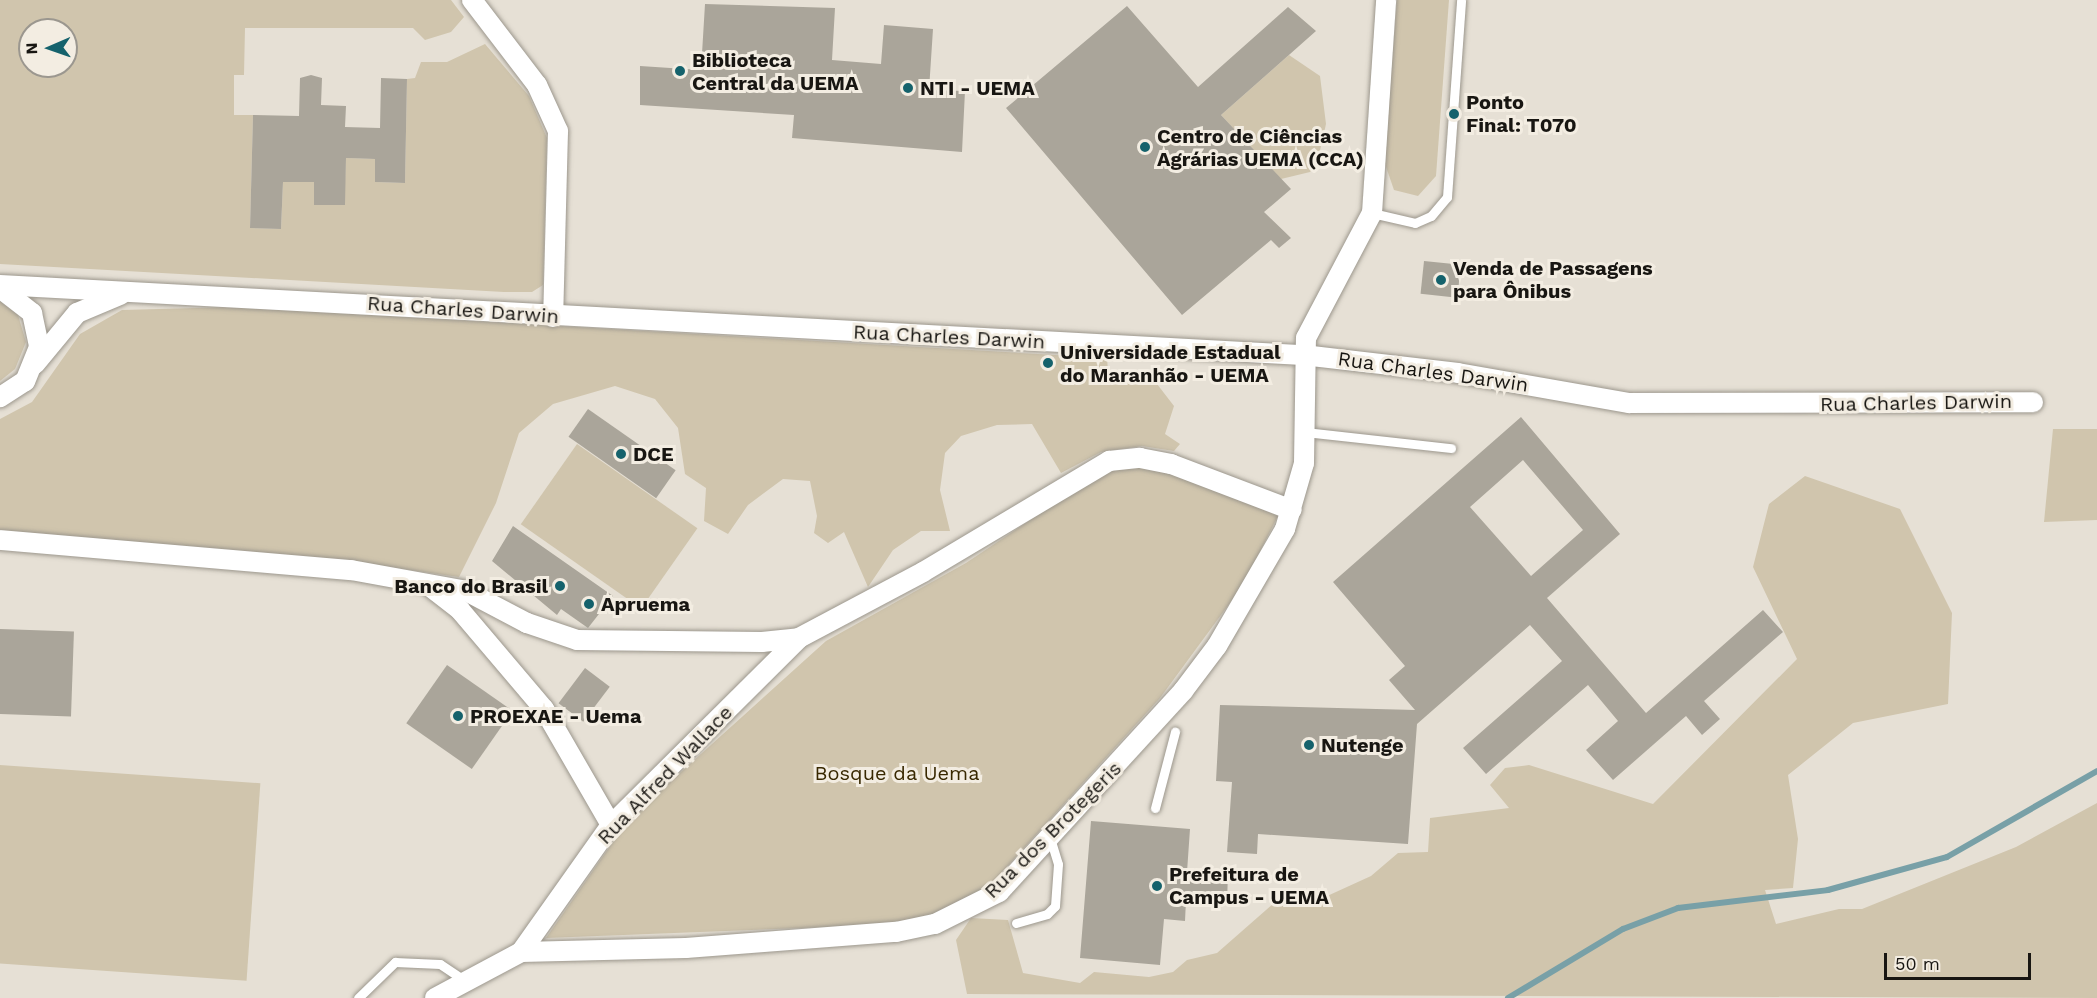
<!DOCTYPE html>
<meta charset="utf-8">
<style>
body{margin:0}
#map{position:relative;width:2097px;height:998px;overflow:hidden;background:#e6e0d5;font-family:"Work Sans",sans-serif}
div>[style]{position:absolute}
.green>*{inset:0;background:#d0c5ad;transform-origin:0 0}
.stream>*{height:6px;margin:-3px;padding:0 3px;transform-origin:3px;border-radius:3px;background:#78a0a7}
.building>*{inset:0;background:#aaa59a;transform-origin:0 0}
.roads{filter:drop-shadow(0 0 2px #9c978d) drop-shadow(0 0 2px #9c978d)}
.service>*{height:9px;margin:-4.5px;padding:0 4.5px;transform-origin:4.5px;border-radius:4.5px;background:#fff}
.minor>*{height:20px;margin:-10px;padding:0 10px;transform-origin:10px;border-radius:10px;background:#fff}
.dots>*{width:16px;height:16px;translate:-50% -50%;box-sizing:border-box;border:3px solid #f3ede2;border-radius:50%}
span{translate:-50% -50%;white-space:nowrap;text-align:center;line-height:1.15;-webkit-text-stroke:6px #f3ede2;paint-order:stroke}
.poi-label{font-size:20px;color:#181612;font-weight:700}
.left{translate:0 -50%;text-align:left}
.right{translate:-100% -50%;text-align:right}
.street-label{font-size:20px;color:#181612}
.park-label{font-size:20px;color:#382800}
.north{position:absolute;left:18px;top:18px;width:60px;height:60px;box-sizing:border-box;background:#f3ede2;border:2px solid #9b978f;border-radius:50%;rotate:268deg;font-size:16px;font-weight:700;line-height:24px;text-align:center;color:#181612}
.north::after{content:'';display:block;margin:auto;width:21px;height:27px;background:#15626c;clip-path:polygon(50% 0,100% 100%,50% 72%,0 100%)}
.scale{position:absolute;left:1884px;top:953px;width:147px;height:27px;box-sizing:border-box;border:3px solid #181612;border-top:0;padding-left:8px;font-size:18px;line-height:21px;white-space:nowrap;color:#181612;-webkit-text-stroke:4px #f3ede2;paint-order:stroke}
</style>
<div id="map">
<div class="green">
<div style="clip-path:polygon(evenodd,0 0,451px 0,464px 17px,451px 32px,425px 40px,413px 28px,245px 28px,244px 75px,234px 75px,234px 115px,253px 115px,250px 228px,281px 229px,283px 182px,314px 182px,314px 204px,344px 205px,346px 158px,375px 159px,375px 182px,405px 183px,407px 79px,415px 78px,421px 62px,447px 62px,485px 44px,529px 96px,547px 138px,543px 285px,532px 292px,504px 292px,0 264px,0 0,30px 30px,66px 30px,66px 66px,30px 66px,30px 30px)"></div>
<div style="clip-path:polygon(1397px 0,1449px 0,1436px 176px,1418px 196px,1394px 190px,1384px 161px)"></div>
<div style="clip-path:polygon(1289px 55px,1320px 76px,1326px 124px,1317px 164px,1310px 172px,1281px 179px,1221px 115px)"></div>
<div style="clip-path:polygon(0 301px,18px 315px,26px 342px,15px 369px,0 381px)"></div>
<div style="clip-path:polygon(233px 307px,1107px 358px,1108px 371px,1157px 384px,1174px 406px,1165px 434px,1180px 444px,1174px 451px,1142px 446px,1101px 452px,1061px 473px,1032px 424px,997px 425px,961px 436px,945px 453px,940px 490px,950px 531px,921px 531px,893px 550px,868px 587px,844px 532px,828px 543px,814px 533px,817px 516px,810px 481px,783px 479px,748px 505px,728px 534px,704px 521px,706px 488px,685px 474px,678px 428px,655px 399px,615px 386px,553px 404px,519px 433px,496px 503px,459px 577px,353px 562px,0 534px,0 419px,32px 402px,80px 334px,122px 310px)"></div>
<div style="clip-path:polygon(2053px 429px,2097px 429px,2097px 520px,2044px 522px)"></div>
<div style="left:577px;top:444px;width:147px;height:98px;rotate:35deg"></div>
<div style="clip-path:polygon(1154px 464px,1278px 516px,1243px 585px,1160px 698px,984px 892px,929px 917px,880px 925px,546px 938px,629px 819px,826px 641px,966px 563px,1087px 482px,1121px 466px)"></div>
<div style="clip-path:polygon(1805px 476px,1900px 509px,1952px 613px,1948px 704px,1853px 723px,1788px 775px,1798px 839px,1793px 888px,1765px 890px,1776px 924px,1839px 909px,1862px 909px,2016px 847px,2097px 803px,2097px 998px,967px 994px,956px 940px,971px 918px,1008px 920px,1023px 973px,1080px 983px,1094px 972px,1149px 977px,1173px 972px,1187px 960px,1217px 953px,1274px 903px,1325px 897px,1371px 876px,1398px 853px,1428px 852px,1430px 818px,1509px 808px,1490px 785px,1505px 768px,1529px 765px,1653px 804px,1797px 659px,1753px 567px,1769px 504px)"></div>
<div style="left:0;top:765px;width:261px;height:198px;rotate:4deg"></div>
</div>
<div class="stream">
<div style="left:1508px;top:998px;width:134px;rotate:-31deg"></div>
<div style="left:1623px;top:929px;width:59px;rotate:-20.9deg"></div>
<div style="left:1678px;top:908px;width:151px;rotate:-6.8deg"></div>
<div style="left:1828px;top:890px;width:123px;rotate:-15.5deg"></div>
<div style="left:1947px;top:857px;width:173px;rotate:-29.8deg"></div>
</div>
<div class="building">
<div style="clip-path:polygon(705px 4px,835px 8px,832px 60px,881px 64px,884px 25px,933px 29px,929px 90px,965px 91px,962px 152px,792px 138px,794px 115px,640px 105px,640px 66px,701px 70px)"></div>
<div style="clip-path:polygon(1127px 6px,1198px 87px,1288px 7px,1316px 31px,1221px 115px,1291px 189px,1264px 212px,1291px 238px,1279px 248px,1271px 240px,1182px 315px,1006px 108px)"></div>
<div style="clip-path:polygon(311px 75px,322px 78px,321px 105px,346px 106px,345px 127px,380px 128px,381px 78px,407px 79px,405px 183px,375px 182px,375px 159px,346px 158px,345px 205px,314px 205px,314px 182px,283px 182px,281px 229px,250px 228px,253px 115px,299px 116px,300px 78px)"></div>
<div style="left:1424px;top:261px;width:37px;height:33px;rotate:6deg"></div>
<div style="left:588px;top:409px;width:107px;height:34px;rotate:35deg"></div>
<div style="clip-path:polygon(evenodd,1521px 417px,1620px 534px,1547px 598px,1646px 713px,1763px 610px,1783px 632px,1704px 701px,1720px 719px,1702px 735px,1686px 716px,1613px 780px,1586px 750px,1618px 721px,1588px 685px,1486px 774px,1463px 748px,1562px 661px,1530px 625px,1417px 724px,1408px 844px,1258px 834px,1257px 854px,1227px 852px,1232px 782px,1216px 781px,1220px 705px,1415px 710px,1389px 680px,1405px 666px,1333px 582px,1521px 417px,1523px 460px,1583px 530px,1531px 576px,1470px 507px,1523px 460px)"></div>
<div style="clip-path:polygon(513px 526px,613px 596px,588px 628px,561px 609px,557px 615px,492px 561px)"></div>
<div style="left:0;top:629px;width:74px;height:85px;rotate:2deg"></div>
<div style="left:447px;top:665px;width:80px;height:71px;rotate:35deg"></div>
<div style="left:585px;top:668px;width:31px;height:44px;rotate:37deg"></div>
<div style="clip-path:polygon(1091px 821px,1190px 829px,1187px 872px,1228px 873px,1227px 903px,1186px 900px,1185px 921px,1164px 919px,1160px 965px,1080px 958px)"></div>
</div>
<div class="roads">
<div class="service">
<div style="left:1372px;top:213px;width:44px;rotate:13.1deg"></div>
<div style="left:1415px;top:223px;width:17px;rotate:-24deg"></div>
<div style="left:1431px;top:216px;width:25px;rotate:-50deg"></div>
<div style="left:1447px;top:197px;width:197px;rotate:-85.9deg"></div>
<div style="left:1305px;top:432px;width:147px;rotate:6.3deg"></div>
<div style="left:1155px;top:808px;width:79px;rotate:-75.3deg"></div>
<div style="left:1016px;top:923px;width:32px;rotate:-16deg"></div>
<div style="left:1047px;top:914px;width:11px;rotate:-45deg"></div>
<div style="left:1055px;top:906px;width:42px;rotate:-85.9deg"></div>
<div style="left:1058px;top:864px;width:28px;rotate:-107deg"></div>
<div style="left:358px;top:998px;width:52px;rotate:-44.2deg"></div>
<div style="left:395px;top:962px;width:45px;rotate:2.5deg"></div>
<div style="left:440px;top:964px;width:27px;rotate:34deg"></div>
</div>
<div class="minor">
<div style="left:472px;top:0;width:107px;rotate:52.6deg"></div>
<div style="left:537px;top:85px;width:51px;rotate:65.5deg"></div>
<div style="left:558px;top:131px;width:186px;rotate:91.5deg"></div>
<div style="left:0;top:285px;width:1305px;rotate:3.08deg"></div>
<div style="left:1303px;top:355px;width:156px;rotate:6.6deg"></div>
<div style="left:1458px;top:373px;width:174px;rotate:10deg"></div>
<div style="left:1629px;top:403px;width:404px;rotate:-0.1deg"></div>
<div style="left:0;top:288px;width:41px;rotate:38deg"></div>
<div style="left:32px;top:313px;width:35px;rotate:78deg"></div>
<div style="left:39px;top:347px;width:37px;rotate:112deg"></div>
<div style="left:25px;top:381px;width:30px;rotate:147deg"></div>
<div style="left:35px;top:364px;width:66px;rotate:-50.5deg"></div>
<div style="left:77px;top:313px;width:47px;rotate:-22.7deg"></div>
<div style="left:0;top:540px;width:352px;rotate:4.9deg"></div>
<div style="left:351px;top:570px;width:117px;rotate:10.3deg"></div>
<div style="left:466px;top:591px;width:69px;rotate:27.7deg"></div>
<div style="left:527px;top:623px;width:53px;rotate:18.8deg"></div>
<div style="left:577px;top:640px;width:185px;rotate:0.6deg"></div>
<div style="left:762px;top:642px;width:37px;rotate:-6deg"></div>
<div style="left:799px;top:638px;width:140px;rotate:-28deg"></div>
<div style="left:923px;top:572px;width:217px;rotate:-30.8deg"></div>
<div style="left:1109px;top:461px;width:31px;rotate:-6deg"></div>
<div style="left:1140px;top:458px;width:32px;rotate:11deg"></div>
<div style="left:1171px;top:464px;width:129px;rotate:20.8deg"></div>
<div style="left:432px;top:588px;width:36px;rotate:38deg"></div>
<div style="left:460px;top:610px;width:130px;rotate:49.7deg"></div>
<div style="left:544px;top:709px;width:134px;rotate:60deg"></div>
<div style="left:521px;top:952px;width:156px;rotate:-54.7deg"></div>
<div style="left:611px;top:825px;width:265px;rotate:-44.8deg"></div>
<div style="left:435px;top:998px;width:98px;rotate:-28.1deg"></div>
<div style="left:521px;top:952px;width:165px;rotate:-1.4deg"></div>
<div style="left:686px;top:948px;width:211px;rotate:-4.4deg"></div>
<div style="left:896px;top:932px;width:40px;rotate:-12deg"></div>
<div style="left:935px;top:924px;width:72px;rotate:-26.6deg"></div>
<div style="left:999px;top:892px;width:273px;rotate:-47.5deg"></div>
<div style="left:1183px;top:691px;width:56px;rotate:-52.9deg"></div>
<div style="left:1217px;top:646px;width:135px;rotate:-59.8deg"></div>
<div style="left:1285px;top:529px;width:69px;rotate:-73.9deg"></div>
<div style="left:1304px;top:463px;width:125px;rotate:-89.1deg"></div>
<div style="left:1306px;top:338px;width:141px;rotate:-62.2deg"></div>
<div style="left:1372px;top:213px;width:213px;rotate:-86.2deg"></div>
</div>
</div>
<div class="dots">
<div style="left:680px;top:71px;background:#15626c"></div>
<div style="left:908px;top:88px;background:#15626c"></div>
<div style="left:1454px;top:114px;background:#15626c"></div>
<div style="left:1145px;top:147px;background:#15626c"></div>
<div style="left:1441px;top:280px;background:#15626c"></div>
<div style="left:1048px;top:363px;background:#15626c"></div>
<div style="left:621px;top:454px;background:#15626c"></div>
<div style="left:560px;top:586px;background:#15626c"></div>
<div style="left:589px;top:604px;background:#15626c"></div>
<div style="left:458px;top:716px;background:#15626c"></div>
<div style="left:1309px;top:745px;background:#15626c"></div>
<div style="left:1157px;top:886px;background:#15626c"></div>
</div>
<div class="poi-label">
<span class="left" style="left:692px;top:72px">Biblioteca<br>Central da UEMA</span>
<span class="left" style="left:920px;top:88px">NTI - UEMA</span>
<span class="left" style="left:1466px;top:114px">Ponto<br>Final: T070</span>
<span class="left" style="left:1157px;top:148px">Centro de Ciências<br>Agrárias UEMA (CCA)</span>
<span class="left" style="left:1453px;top:280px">Venda de Passagens<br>para Ônibus</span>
<span class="left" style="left:1060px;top:364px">Universidade Estadual<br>do Maranhão - UEMA</span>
<span class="left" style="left:633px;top:454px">DCE</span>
<span class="right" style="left:548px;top:586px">Banco do Brasil</span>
<span class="left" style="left:601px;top:604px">Apruema</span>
<span class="left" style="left:470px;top:716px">PROEXAE - Uema</span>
<span class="left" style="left:1321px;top:745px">Nutenge</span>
<span class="left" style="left:1169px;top:886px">Prefeitura de<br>Campus - UEMA</span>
</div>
<div class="street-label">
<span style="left:463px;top:310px;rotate:4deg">Rua Charles Darwin</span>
<span style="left:949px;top:337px;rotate:3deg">Rua Charles Darwin</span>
<span style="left:1433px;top:372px;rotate:8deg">Rua Charles Darwin</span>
<span style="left:1916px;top:403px;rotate:-1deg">Rua Charles Darwin</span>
<span style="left:665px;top:775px;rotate:-46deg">Rua Alfred Wallace</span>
<span style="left:1053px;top:830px;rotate:-45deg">Rua dos Brotegeris</span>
</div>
<div class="park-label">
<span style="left:897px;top:773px">Bosque da Uema</span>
</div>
<div class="north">N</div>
<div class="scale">50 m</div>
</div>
